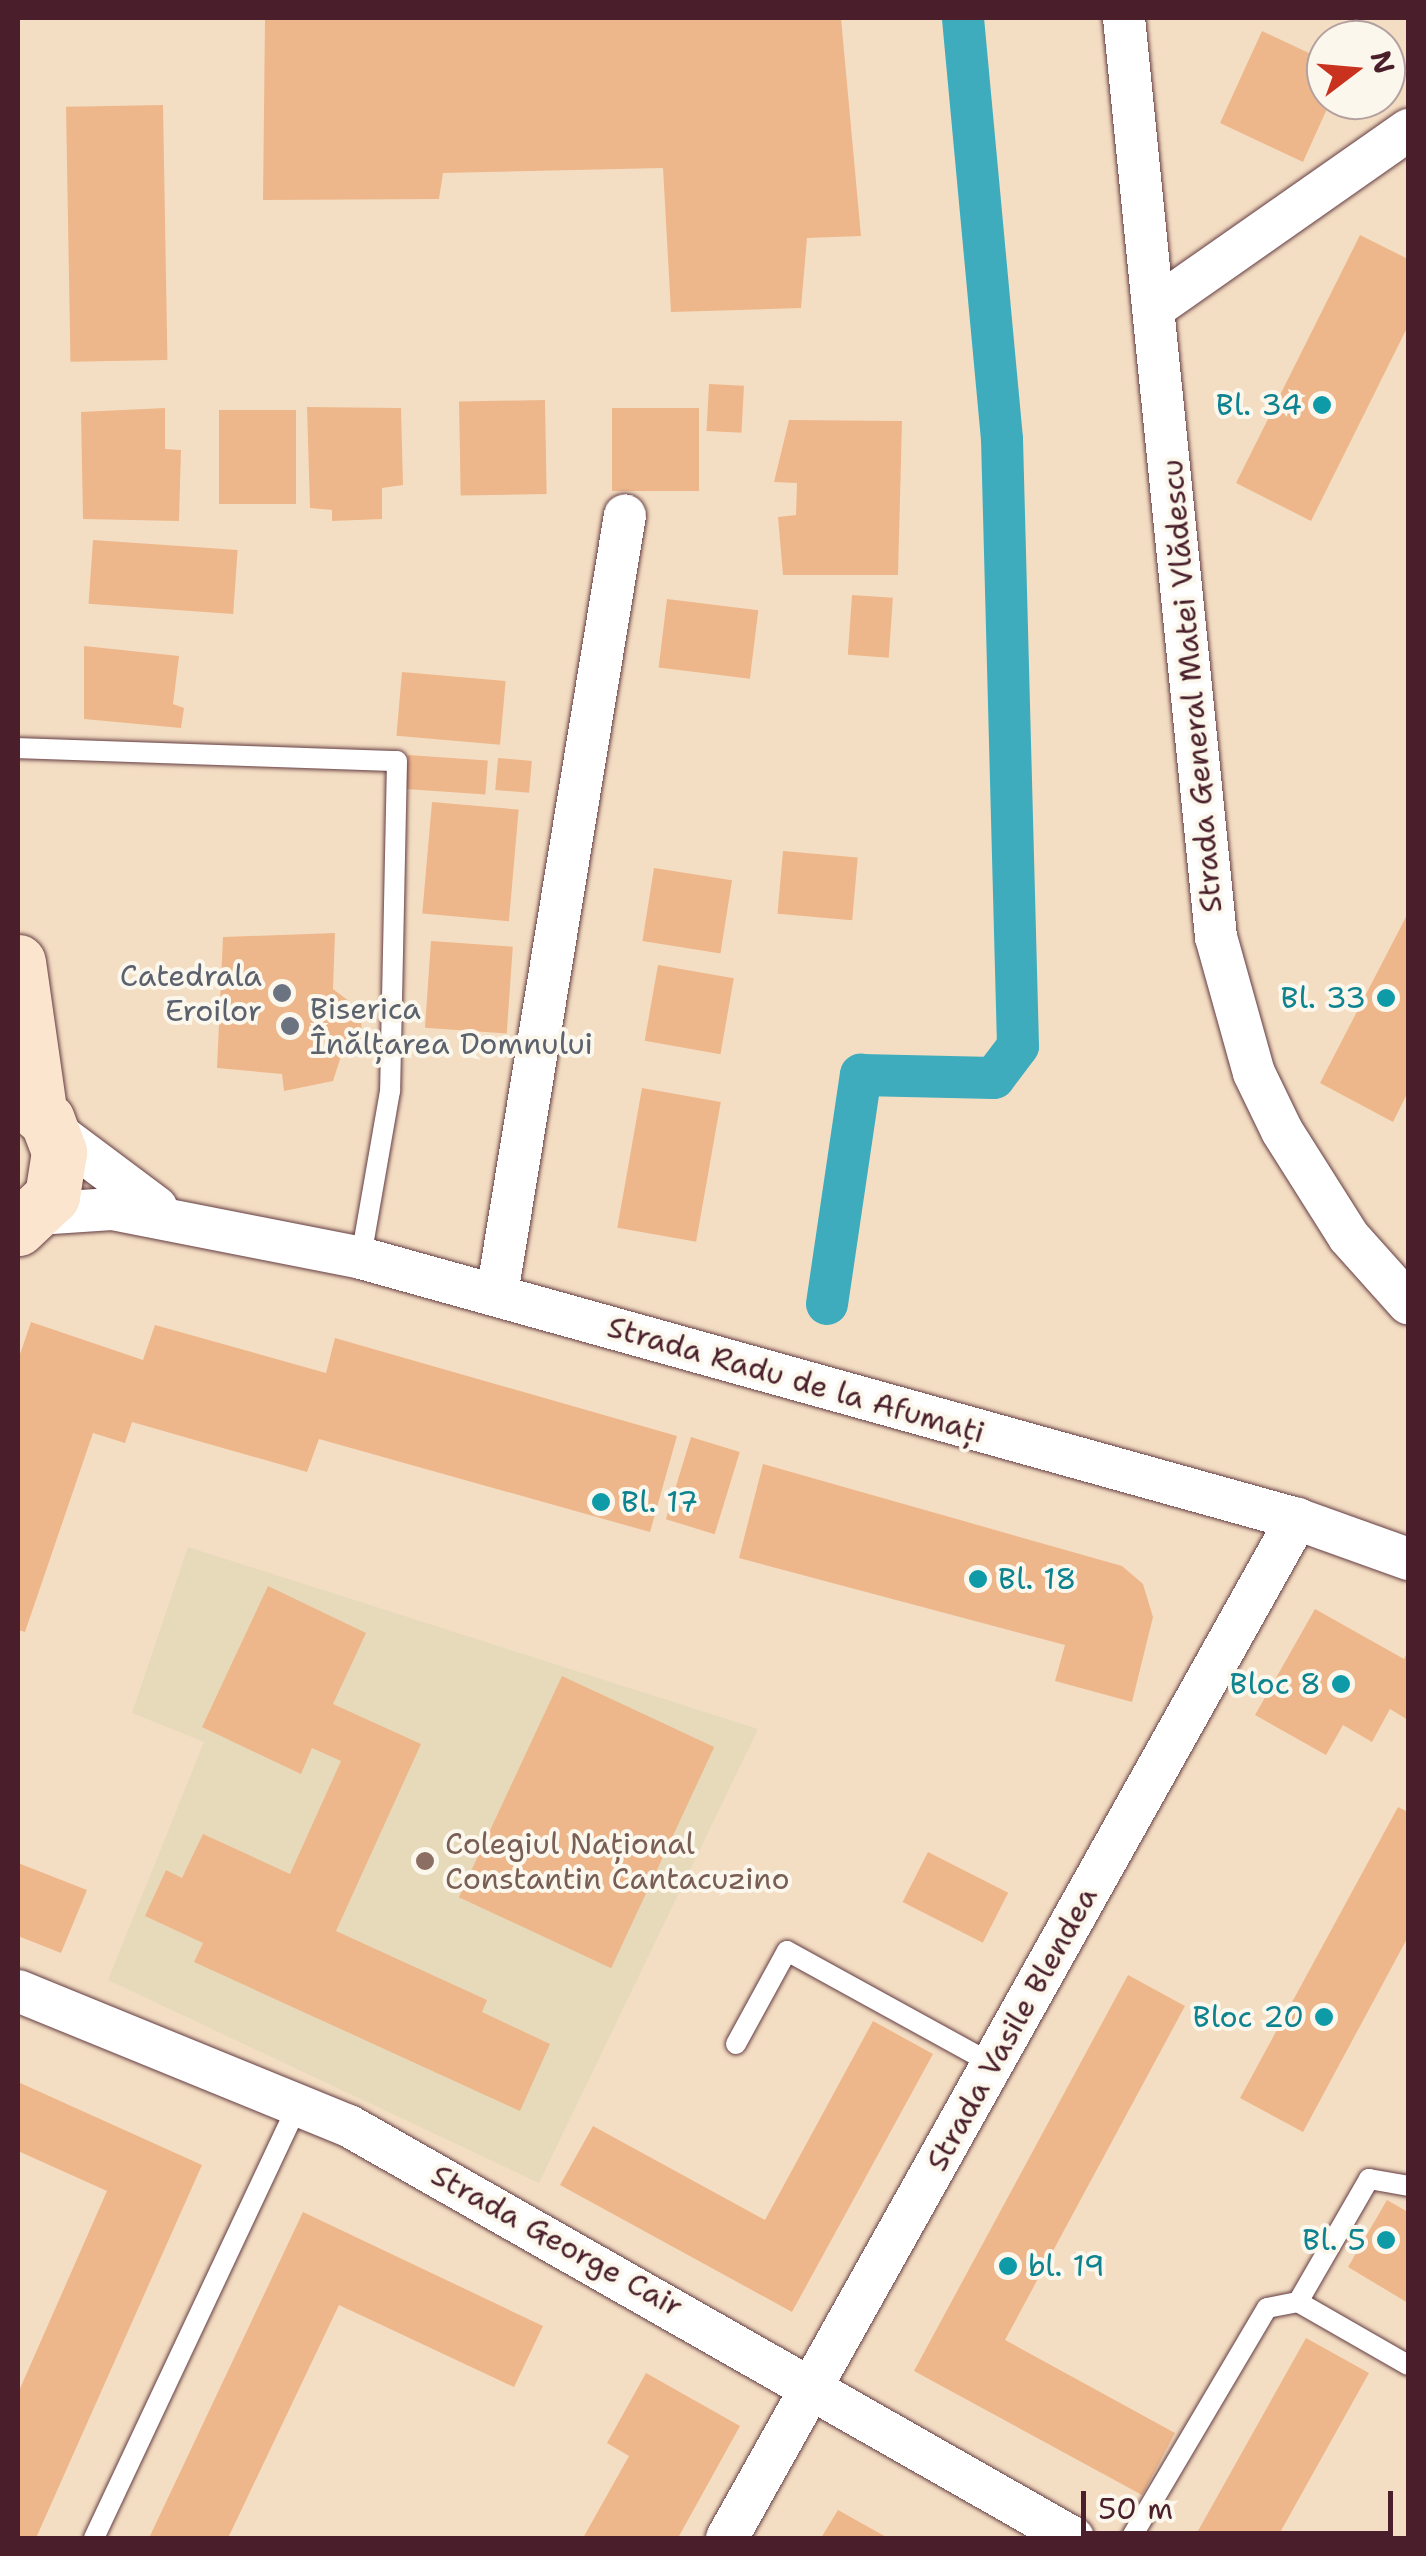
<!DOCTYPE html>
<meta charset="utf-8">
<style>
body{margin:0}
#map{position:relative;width:1426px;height:2556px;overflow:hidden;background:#f4dec3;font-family:"Shantell Sans",sans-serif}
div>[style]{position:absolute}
.built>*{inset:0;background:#e6daba}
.canal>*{height:42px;margin:-21px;padding:0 21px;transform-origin:21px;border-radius:21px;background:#3facbe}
.building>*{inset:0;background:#eeb78b;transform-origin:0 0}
.roads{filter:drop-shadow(0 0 2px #643c42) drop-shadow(0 0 2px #643c42)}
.service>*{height:20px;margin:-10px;padding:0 10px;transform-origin:10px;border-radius:10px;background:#fff}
.minor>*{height:42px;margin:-21px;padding:0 21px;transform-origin:21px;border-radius:21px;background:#fff}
.secondary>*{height:55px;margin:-27.5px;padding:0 27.5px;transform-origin:27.5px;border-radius:27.5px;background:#fbe5cf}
.dots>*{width:28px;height:28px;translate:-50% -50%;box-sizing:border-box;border:5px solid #fbf7ec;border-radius:50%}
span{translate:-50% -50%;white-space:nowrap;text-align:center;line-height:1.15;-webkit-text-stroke:8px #fbf7ec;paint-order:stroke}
.culture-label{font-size:30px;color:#0d838f}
.right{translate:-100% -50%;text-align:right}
.left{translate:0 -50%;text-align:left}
.street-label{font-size:30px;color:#4a1f2b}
.worship-label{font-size:30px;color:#5b616d}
.education-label{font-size:30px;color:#785e54}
.frame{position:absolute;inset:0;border:20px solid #4a1f2b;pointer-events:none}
.north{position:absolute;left:1306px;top:20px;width:100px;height:100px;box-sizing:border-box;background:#fbf7ec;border:2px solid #b4a19f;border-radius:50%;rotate:74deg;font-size:28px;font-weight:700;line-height:40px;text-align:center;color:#4a1f2b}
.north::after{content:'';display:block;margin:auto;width:35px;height:45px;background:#c8321e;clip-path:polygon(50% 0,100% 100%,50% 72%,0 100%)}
.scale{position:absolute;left:1081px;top:2491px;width:312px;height:45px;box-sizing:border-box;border:5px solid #4a1f2b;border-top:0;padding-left:12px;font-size:30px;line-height:35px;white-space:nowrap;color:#4a1f2b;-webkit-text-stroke:8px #fbf7ec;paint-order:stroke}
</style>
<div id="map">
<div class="built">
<div style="clip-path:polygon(188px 1547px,758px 1729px,539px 2183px,108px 1980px,204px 1742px,132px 1713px)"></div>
</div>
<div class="canal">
<div style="left:827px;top:1304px;width:232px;rotate:-81.6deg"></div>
<div style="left:861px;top:1075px;width:133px;rotate:1.3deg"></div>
<div style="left:994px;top:1078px;width:40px;rotate:-53deg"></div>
<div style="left:1018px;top:1046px;width:607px;rotate:-91.51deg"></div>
<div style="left:1002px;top:439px;width:423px;rotate:-95.3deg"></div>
</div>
<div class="building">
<div style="clip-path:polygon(265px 18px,841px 18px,861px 236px,807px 238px,801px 308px,671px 312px,663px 168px,443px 173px,439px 199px,263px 200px)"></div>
<div style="clip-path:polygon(1262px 31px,1326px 61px,1331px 100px,1303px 162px,1220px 123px)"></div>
<div style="left:163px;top:105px;width:255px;height:97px;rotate:89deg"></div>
<div style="clip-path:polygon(1360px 235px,1408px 259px,1408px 326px,1311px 521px,1236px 483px)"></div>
<div style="left:709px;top:384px;width:35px;height:47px;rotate:3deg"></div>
<div style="left:545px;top:400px;width:94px;height:86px;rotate:89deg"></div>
<div style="clip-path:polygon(307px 407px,401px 408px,403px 485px,382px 488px,382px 519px,332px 521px,332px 510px,310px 508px)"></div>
<div style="clip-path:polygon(165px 408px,165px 449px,181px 450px,179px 521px,83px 519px,81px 412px)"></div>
<div style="left:612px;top:408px;width:87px;height:83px"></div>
<div style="left:219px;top:410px;width:77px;height:94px"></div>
<div style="clip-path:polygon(789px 420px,902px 421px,898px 575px,783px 575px,778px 517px,796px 515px,797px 483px,774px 482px)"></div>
<div style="left:93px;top:540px;width:145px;height:64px;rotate:4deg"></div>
<div style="left:852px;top:595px;width:41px;height:60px;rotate:4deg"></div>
<div style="left:667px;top:599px;width:92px;height:69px;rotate:7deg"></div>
<div style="clip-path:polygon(84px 646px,179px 656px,173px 704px,184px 708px,181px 728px,84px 719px)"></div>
<div style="left:402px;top:672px;width:104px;height:64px;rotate:5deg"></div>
<div style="left:408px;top:755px;width:80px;height:34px;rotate:4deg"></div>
<div style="left:498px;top:758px;width:34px;height:32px;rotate:5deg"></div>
<div style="left:432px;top:802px;width:87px;height:112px;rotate:5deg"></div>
<div style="left:783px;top:851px;width:75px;height:63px;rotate:5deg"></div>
<div style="left:654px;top:868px;width:79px;height:74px;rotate:9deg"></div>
<div style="clip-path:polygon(1408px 913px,1408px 1092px,1393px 1122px,1320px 1083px)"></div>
<div style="clip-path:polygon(335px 933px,333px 989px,361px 1010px,362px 1042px,343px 1050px,333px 1081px,284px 1091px,282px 1074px,217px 1068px,223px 937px)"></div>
<div style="left:431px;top:941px;width:82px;height:87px;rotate:4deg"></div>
<div style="left:658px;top:965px;width:77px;height:77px;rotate:10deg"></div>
<div style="left:642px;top:1088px;width:80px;height:142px;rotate:10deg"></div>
<div style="clip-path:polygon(31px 1322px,143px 1360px,155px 1325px,326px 1373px,335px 1338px,677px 1436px,650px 1532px,319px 1439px,307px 1472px,132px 1422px,125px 1443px,93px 1433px,25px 1632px,18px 1630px,18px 1360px)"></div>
<div style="left:691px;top:1437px;width:51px;height:86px;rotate:17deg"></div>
<div style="clip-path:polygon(763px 1464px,1122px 1566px,1143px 1584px,1153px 1617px,1132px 1702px,1055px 1681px,1065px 1645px,739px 1558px)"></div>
<div style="clip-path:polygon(268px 1586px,366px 1633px,333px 1704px,421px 1744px,336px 1931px,487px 2000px,482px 2012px,550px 2044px,520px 2111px,194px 1962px,203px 1943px,145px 1916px,166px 1870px,182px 1878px,203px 1834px,290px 1874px,341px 1761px,312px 1748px,301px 1774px,202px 1727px)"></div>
<div style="clip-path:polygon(1315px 1609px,1404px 1659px,1408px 1651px,1408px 1720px,1390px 1709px,1372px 1742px,1343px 1725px,1326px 1755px,1255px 1715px)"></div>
<div style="left:562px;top:1676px;width:168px;height:244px;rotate:25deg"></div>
<div style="clip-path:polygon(1398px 1807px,1408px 1812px,1408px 1937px,1303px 2132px,1240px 2098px)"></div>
<div style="left:928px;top:1852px;width:90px;height:56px;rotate:27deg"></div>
<div style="clip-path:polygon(18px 1863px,87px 1890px,61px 1953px,18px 1936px)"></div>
<div style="clip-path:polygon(1128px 1975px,1185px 2006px,1005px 2340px,1175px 2433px,1142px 2495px,914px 2371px)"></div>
<div style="clip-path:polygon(873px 2021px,933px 2054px,792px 2312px,560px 2185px,593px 2126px,765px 2220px)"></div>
<div style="clip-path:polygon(18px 2082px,202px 2165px,36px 2538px,18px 2538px,18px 2393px,107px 2191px,18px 2151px)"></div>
<div style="clip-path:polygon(1387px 2200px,1408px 2212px,1408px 2303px,1348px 2267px)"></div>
<div style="clip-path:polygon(303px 2212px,543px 2326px,514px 2387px,339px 2305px,228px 2538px,149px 2538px)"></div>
<div style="clip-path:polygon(1306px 2338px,1369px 2373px,1277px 2538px,1194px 2538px)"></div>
<div style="clip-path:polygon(646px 2373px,740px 2426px,678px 2538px,583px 2538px,629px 2456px,607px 2443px)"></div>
<div style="clip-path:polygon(838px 2510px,888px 2538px,821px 2538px)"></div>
</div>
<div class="roads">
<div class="service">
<div style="left:18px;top:748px;width:379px;rotate:2deg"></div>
<div style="left:397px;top:761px;width:330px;rotate:91.2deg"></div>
<div style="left:390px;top:1091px;width:169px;rotate:99.9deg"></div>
<div style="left:736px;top:2044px;width:106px;rotate:-61.3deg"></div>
<div style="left:787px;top:1951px;width:236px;rotate:28.8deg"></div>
<div style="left:1298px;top:2302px;width:142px;rotate:-60deg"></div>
<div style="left:1369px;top:2179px;width:40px;rotate:10deg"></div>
<div style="left:94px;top:2538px;width:480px;rotate:-64.8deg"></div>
<div style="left:1131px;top:2538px;width:267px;rotate:-59.4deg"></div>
<div style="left:1267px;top:2308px;width:32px;rotate:-11deg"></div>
<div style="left:1298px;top:2302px;width:127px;rotate:29.8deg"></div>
</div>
<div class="minor">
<div style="left:1124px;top:18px;width:924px;rotate:84.28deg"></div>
<div style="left:1216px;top:937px;width:141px;rotate:74.4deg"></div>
<div style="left:1254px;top:1073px;width:64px;rotate:64.2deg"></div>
<div style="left:1282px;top:1131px;width:125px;rotate:57.7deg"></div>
<div style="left:1349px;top:1237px;width:89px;rotate:48.2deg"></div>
<div style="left:1157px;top:306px;width:307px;rotate:-35deg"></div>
<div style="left:53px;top:1130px;width:129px;rotate:36.8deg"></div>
<div style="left:37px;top:1214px;width:75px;rotate:-3.8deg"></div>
<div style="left:112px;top:1209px;width:254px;rotate:11.1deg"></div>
<div style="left:361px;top:1258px;width:972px;rotate:15.58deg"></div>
<div style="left:1297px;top:1519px;width:118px;rotate:19.8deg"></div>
<div style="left:497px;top:1294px;width:789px;rotate:-80.67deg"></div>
<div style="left:18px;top:1991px;width:357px;rotate:22.2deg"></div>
<div style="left:349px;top:2126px;width:833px;rotate:29.64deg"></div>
<div style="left:727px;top:2538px;width:1168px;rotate:-60.78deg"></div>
</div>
<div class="secondary">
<div style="left:18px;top:962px;width:149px;rotate:81.9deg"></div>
<div style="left:18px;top:1096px;width:38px;rotate:40deg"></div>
<div style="left:47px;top:1120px;width:34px;rotate:69deg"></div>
<div style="left:59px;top:1152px;width:45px;rotate:99deg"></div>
<div style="left:52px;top:1196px;width:47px;rotate:136.7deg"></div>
</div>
</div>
<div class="dots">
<div style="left:1322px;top:405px;background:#0f9aa8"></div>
<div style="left:282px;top:993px;background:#6b7280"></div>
<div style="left:1386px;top:998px;background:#0f9aa8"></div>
<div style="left:290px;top:1026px;background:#6b7280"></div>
<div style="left:601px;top:1502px;background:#0f9aa8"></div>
<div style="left:978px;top:1579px;background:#0f9aa8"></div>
<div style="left:1341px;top:1684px;background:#0f9aa8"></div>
<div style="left:425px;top:1861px;background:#8d6e63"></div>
<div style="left:1324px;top:2017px;background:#0f9aa8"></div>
<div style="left:1386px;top:2240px;background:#0f9aa8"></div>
<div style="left:1008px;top:2266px;background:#0f9aa8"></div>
</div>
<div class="culture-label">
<span class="right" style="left:1302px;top:405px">Bl. 34</span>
<span class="right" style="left:1366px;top:998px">Bl. 33</span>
<span class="left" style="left:621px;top:1502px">Bl. 17</span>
<span class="left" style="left:998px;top:1579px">Bl. 18</span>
<span class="right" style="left:1321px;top:1684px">Bloc 8</span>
<span class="right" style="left:1304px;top:2017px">Bloc 20</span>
<span class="right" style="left:1366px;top:2240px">Bl. 5</span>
<span class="left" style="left:1028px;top:2266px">bl. 19</span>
</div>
<div class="street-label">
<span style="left:1192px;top:686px;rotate:-95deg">Strada General Matei Vlădescu</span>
<span style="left:796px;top:1380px;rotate:16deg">Strada Radu de la Afumați</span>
<span style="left:1012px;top:2029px;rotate:-61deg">Strada Vasile Blendea</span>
<span style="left:557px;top:2241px;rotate:29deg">Strada George Cair</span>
</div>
<div class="worship-label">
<span class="right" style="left:262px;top:993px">Catedrala<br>Eroilor</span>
<span class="left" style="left:310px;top:1026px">Biserica<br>Înălțarea Domnului</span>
</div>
<div class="education-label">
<span class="left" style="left:445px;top:1861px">Colegiul Național<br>Constantin Cantacuzino</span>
</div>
<div class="frame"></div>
<div class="north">N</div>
<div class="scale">50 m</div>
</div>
